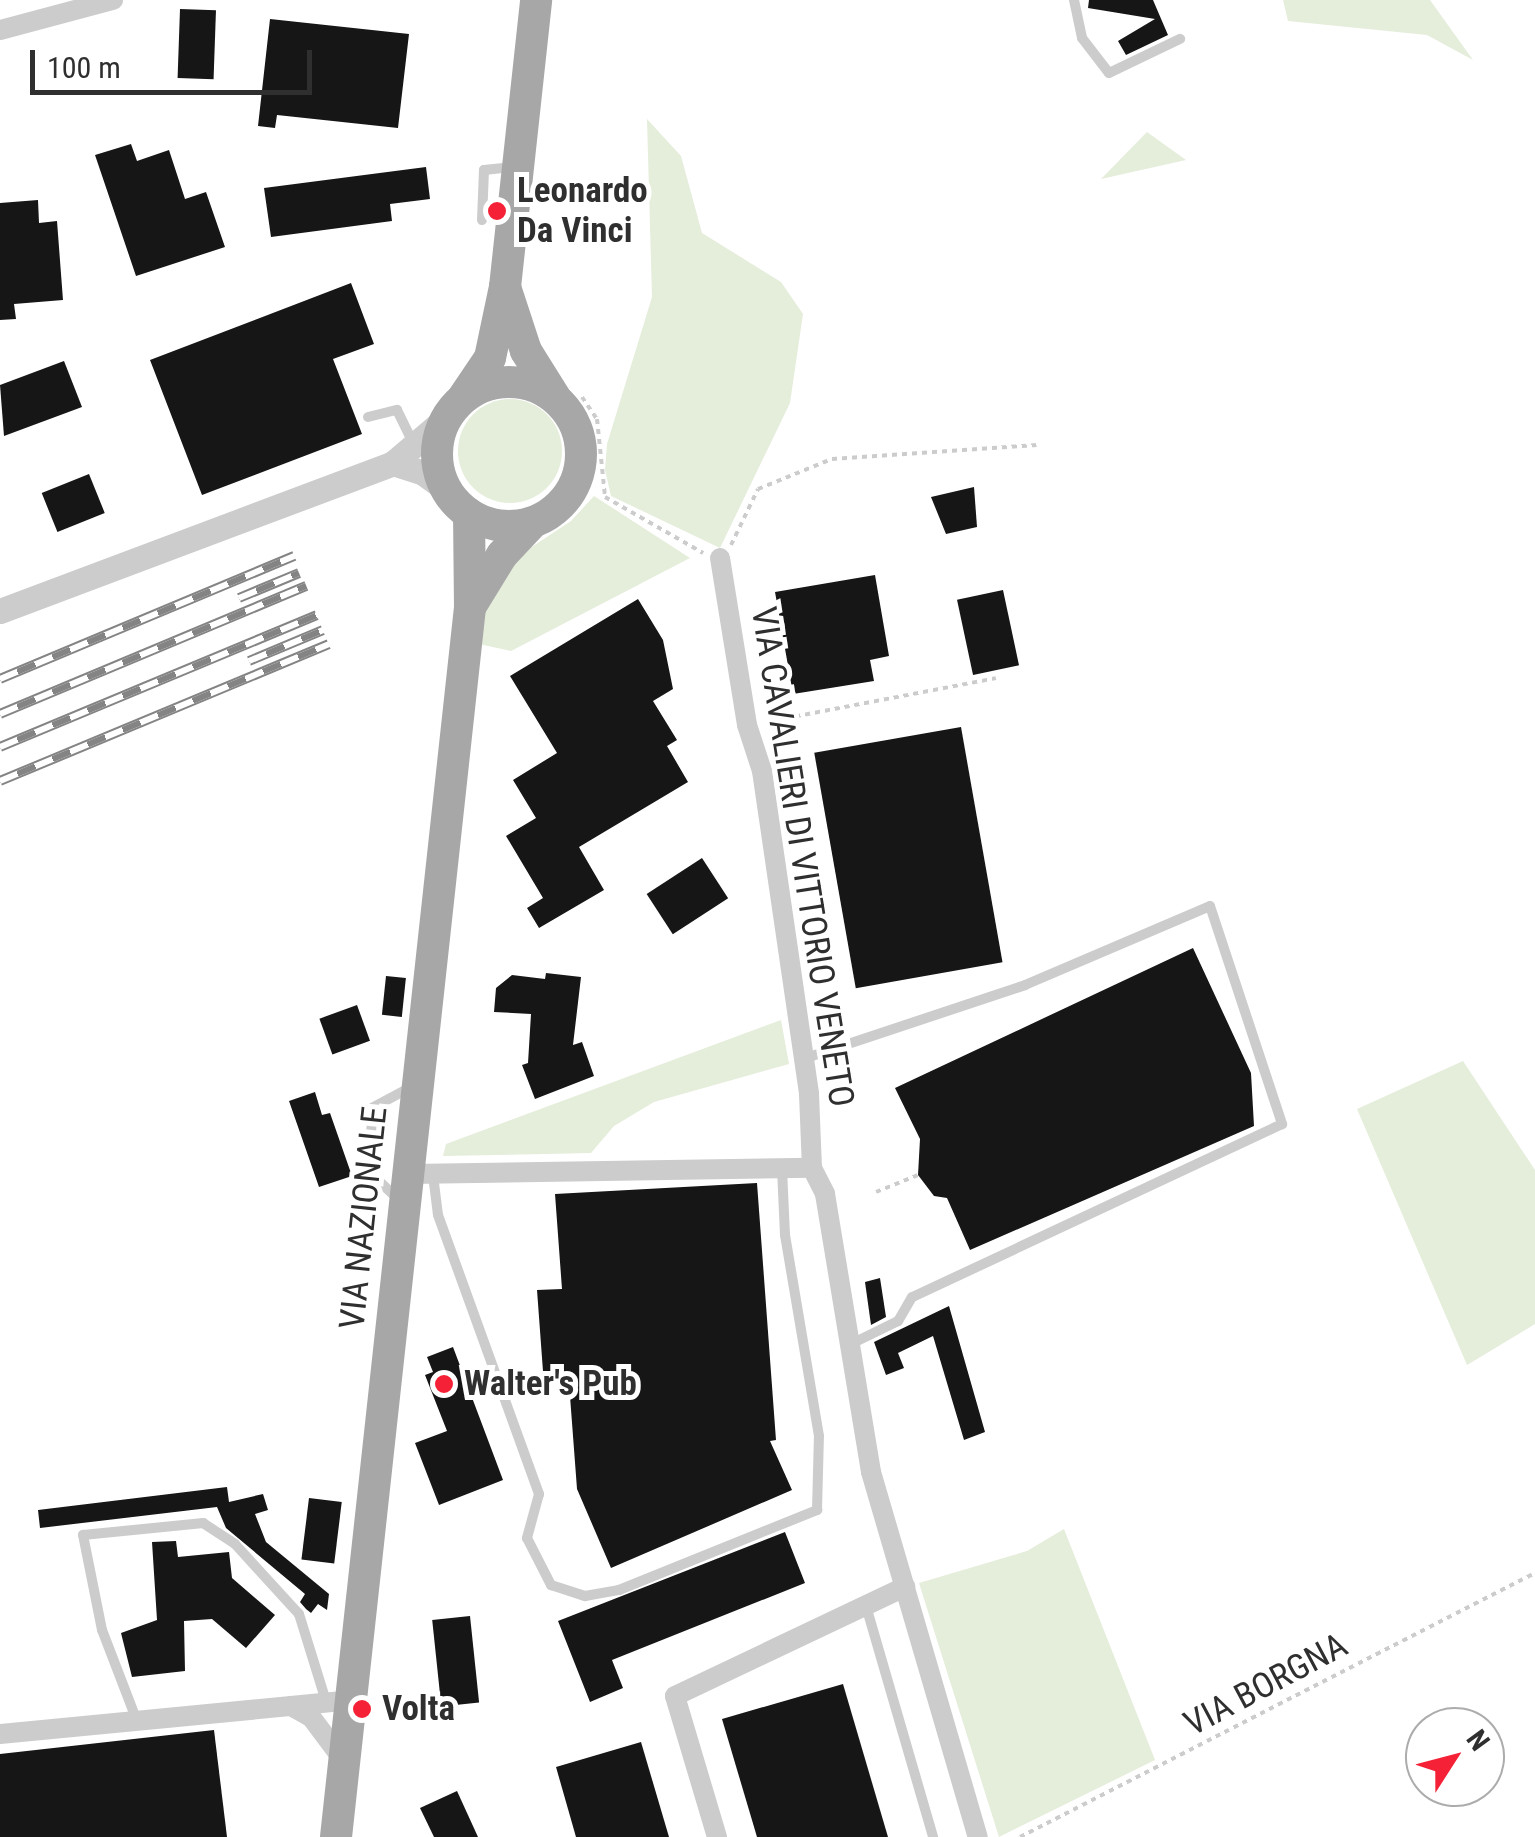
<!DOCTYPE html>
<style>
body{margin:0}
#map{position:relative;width:1535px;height:1837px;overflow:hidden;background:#fff;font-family:"Roboto Condensed",sans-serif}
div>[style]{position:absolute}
.green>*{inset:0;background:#e5eddb}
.round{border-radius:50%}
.building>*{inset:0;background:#161616;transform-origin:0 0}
.path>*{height:4px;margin-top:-2px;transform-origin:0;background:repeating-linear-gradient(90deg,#ccc 0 5px,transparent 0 10px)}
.service>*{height:10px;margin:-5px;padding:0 5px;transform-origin:5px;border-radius:5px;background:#ccc}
.minor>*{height:20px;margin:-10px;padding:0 10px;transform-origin:10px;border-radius:10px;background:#ccc}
.tertiary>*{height:25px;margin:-12.5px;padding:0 12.5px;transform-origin:12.5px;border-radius:12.5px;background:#ccc}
.primary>*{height:32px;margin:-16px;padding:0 16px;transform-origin:16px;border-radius:16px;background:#a7a7a7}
.primary>.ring{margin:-16px;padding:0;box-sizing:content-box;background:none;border:32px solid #a7a7a7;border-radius:50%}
.rail>*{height:10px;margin-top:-5px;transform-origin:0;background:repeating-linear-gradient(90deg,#fff 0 19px,#848484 0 38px);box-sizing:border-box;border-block:2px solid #848484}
.dots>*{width:28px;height:28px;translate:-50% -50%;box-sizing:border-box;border:5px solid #fff;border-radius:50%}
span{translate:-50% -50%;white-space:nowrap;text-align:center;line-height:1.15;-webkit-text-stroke:10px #fff;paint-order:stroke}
.poi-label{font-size:35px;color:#2f2f2f;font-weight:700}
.left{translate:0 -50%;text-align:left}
.street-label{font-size:35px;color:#2f2f2f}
.north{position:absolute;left:1405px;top:1707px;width:100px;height:100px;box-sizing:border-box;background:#fff;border:2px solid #acacac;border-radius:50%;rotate:54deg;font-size:28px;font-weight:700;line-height:40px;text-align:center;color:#2f2f2f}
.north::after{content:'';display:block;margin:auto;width:35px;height:45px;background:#f52137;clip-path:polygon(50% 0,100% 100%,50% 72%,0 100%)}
.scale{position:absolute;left:30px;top:50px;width:282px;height:45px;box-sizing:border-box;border:5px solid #2f2f2f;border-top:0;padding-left:12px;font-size:30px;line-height:35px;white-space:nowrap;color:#2f2f2f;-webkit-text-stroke:8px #fff;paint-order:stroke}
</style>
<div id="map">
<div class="green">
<div style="clip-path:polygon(1283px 0,1430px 0,1473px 60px,1427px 35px,1288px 21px)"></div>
<div style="clip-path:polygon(647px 119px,681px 156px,702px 233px,781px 282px,803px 314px,790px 403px,720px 548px,611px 496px,605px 470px,607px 444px,652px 297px)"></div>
<div style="clip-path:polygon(1147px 132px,1186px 160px,1101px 179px)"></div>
<div class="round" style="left:458px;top:399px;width:104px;height:104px"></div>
<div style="clip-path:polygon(594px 496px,690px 558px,511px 651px,479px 644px,484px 614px,512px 560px,571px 521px)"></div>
<div style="clip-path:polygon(781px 1020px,789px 1064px,654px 1102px,614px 1126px,591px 1153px,443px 1156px,446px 1144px)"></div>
<div style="clip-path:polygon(1463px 1061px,1535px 1170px,1535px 1324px,1467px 1365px,1357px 1109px)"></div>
<div style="clip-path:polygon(1064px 1529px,1155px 1760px,999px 1837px,919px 1583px,1027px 1551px)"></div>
</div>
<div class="building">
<div style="clip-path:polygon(1089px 0,1153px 0,1168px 35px,1126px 55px,1118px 41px,1155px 19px,1088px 8px)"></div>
<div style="left:180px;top:9px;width:36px;height:69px;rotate:2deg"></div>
<div style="clip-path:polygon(270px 19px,409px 34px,398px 128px,277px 115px,275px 128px,258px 126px)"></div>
<div style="clip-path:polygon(131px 144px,137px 161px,169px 150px,185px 199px,206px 192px,225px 247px,136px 276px,95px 155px)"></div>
<div style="clip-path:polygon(426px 167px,430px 199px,390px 204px,392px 221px,271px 237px,264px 188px)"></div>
<div style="clip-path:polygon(38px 200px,39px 223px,57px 221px,63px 300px,14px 304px,16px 319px,0 320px,0 203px)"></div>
<div style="clip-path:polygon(351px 283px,374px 344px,333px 359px,362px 434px,202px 495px,150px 360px)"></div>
<div style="clip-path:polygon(64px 361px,82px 407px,4px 436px,0 385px)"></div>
<div style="left:89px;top:474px;width:42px;height:51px;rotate:68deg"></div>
<div style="clip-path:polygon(974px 487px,977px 527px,946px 534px,931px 497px)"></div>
<div style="clip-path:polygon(875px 575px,889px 656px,870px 660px,874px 681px,793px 694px,775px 592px)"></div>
<div style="left:1003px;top:590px;width:77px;height:47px;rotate:78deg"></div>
<div style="clip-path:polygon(638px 599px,663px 640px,673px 689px,653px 701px,677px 740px,667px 746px,688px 782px,579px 847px,604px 890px,539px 928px,527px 908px,543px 898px,506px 836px,536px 818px,513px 780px,557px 753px,510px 676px)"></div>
<div style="left:961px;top:727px;width:239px;height:149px;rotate:80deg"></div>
<div style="left:702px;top:858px;width:48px;height:66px;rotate:57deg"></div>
<div style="clip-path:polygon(1193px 948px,1251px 1073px,1254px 1126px,970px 1250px,947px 1198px,934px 1196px,918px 1175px,920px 1139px,895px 1088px)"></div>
<div style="clip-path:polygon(546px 973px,581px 977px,573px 1045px,582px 1042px,594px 1076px,535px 1099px,522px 1065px,528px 1063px,531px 1014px,494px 1012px,496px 988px,512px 975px,545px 979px)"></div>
<div style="left:386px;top:976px;width:20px;height:39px;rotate:6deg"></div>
<div style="left:357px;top:1005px;width:38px;height:40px;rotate:70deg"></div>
<div style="clip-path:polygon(315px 1092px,322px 1115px,330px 1113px,352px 1176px,319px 1187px,289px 1101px)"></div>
<div style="clip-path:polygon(757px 1183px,776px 1440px,770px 1441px,792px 1490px,611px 1568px,577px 1489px,569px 1383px,544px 1385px,537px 1290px,562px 1289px,555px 1194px)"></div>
<div style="clip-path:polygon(880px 1278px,886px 1317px,871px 1325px,865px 1282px)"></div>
<div style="clip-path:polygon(949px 1306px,985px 1432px,964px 1440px,933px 1336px,898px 1353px,904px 1368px,886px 1375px,874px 1342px)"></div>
<div style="clip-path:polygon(453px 1347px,503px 1480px,439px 1505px,415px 1443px,447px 1431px,425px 1375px,433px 1372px,427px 1357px)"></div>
<div style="clip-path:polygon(227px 1487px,229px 1502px,263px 1494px,268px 1510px,255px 1514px,266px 1542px,329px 1594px,327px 1610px,318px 1604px,311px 1613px,306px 1609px,300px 1602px,305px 1594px,226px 1528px,217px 1507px,40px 1528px,38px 1510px)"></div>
<div style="left:309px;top:1498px;width:33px;height:62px;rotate:7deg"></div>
<div style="clip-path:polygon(785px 1532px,805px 1583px,612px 1660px,623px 1688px,590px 1702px,558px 1621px)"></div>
<div style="clip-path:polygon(176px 1541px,178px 1557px,229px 1552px,232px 1578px,275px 1615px,246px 1648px,212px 1619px,184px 1621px,185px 1671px,132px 1677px,121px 1633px,157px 1620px,152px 1542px)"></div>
<div style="left:470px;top:1616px;width:87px;height:38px;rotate:84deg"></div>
<div style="clip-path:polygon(843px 1684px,888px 1837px,757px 1837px,722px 1719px)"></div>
<div style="clip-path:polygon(214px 1730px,227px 1837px,0 1837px,0 1754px)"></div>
<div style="clip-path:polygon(641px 1742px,669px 1837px,576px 1837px,556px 1767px)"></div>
<div style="clip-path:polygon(457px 1791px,478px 1837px,434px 1837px,420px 1808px)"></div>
</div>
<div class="path">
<div style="left:582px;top:397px;width:27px;rotate:56deg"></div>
<div style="left:597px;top:419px;width:78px;rotate:84.1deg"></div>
<div style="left:605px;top:497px;width:113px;rotate:29.7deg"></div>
<div style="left:731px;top:545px;width:62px;rotate:-64.3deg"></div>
<div style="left:758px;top:489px;width:80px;rotate:-22.1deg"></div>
<div style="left:832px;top:459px;width:205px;rotate:-3.9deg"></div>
<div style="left:766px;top:722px;width:234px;rotate:-10.8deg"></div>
<div style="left:876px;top:1192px;width:45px;rotate:-22deg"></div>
<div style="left:1020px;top:1837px;width:579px;rotate:-27.14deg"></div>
</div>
<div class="service">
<div style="left:1074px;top:0;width:39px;rotate:78deg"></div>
<div style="left:1082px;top:38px;width:44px;rotate:52.4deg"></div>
<div style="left:1109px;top:73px;width:79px;rotate:-25.6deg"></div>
<div style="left:482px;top:220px;width:50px;rotate:-87.7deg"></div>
<div style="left:484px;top:170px;width:30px;rotate:-6deg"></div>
<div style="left:368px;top:417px;width:30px;rotate:-14deg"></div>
<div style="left:397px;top:410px;width:39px;rotate:64deg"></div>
<div style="left:803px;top:1059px;width:234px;rotate:-18.4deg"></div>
<div style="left:1025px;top:985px;width:201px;rotate:-23.1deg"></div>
<div style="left:1210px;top:906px;width:230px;rotate:71.7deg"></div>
<div style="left:1282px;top:1124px;width:408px;rotate:154.9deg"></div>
<div style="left:912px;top:1297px;width:28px;rotate:120deg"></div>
<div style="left:898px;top:1321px;width:52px;rotate:153.9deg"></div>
<div style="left:433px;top:1175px;width:40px;rotate:82.9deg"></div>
<div style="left:438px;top:1215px;width:297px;rotate:70.1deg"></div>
<div style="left:539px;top:1494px;width:46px;rotate:105.3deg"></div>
<div style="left:527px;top:1538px;width:53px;rotate:62.9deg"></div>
<div style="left:551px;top:1585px;width:36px;rotate:18deg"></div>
<div style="left:585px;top:1596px;width:35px;rotate:-10deg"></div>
<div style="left:619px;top:1590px;width:214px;rotate:-22deg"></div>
<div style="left:817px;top:1510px;width:74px;rotate:-88.5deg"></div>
<div style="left:819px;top:1436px;width:204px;rotate:-99.6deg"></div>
<div style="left:785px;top:1235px;width:66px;rotate:-92.6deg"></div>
<div style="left:397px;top:1198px;width:37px;rotate:-137deg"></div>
<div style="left:370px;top:1173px;width:65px;rotate:-88.2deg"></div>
<div style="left:372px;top:1108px;width:42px;rotate:-28.4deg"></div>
<div style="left:866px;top:1606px;width:241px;rotate:73.8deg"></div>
<div style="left:137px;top:1721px;width:97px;rotate:-111deg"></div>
<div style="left:102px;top:1630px;width:97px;rotate:-101.3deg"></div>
<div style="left:83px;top:1535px;width:121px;rotate:-5.7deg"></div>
<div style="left:203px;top:1523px;width:38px;rotate:33deg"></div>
<div style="left:235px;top:1544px;width:95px;rotate:47.6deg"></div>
<div style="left:299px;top:1614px;width:91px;rotate:72.8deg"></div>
</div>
<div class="minor">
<div style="left:0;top:30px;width:117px;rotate:-14.9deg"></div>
<div style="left:720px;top:558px;width:169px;rotate:80.8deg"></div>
<div style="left:747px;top:725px;width:48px;rotate:71.9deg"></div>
<div style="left:762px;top:771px;width:326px;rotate:81.7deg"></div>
<div style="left:809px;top:1094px;width:74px;rotate:87.7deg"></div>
<div style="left:409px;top:1174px;width:403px;rotate:-0.9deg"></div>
<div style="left:812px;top:1168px;width:29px;rotate:63deg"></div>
<div style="left:825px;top:1194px;width:282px;rotate:80.6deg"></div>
<div style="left:871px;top:1472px;width:380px;rotate:73.7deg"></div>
<div style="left:291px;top:1706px;width:23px;rotate:29deg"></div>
<div style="left:311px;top:1717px;width:55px;rotate:53.1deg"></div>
<div style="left:0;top:1734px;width:352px;rotate:-5.5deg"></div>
<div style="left:717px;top:1837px;width:147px;rotate:-106.6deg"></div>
<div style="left:675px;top:1696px;width:255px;rotate:-25.4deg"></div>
</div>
<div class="tertiary">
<div style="left:393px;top:463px;width:32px;rotate:18deg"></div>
<div style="left:423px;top:473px;width:31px;rotate:36deg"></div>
<div style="left:0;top:611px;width:420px;rotate:-20.6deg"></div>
<div style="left:393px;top:463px;width:71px;rotate:-40.4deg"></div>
</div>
<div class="primary">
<div style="left:505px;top:287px;width:67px;rotate:71.8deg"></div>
<div style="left:526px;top:351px;width:57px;rotate:58deg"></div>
<div class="ring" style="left:437px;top:382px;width:112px;height:112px"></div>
<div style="left:463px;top:398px;width:48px;rotate:-56deg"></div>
<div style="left:490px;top:358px;width:73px;rotate:-78.1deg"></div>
<div style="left:505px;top:287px;width:289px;rotate:-83.8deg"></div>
<div style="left:470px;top:607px;width:61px;rotate:-58.4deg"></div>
<div style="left:502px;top:555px;width:44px;rotate:-46.8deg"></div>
<div style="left:336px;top:1837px;width:1237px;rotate:-83.78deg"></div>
<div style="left:470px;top:607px;width:93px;rotate:-90.6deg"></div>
</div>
<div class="rail">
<div style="left:239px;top:598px;width:65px;rotate:-22.6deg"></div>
<div style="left:249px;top:661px;width:80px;rotate:-22.7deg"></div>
<div style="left:0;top:679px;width:319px;rotate:-22.7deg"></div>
<div style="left:0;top:714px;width:332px;rotate:-22.7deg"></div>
<div style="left:0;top:747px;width:343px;rotate:-22.6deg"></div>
<div style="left:0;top:781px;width:356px;rotate:-22.6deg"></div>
</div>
<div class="dots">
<div style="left:497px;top:211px;background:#f52137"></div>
<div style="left:444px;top:1384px;background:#f52137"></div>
<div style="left:362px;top:1709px;background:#f52137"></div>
</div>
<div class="poi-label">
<span class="left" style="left:517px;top:211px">Leonardo<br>Da Vinci</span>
<span class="left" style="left:464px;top:1384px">Walter's Pub</span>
<span class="left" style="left:382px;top:1709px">Volta</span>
</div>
<div class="street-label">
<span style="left:802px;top:857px;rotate:81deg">VIA CAVALIERI DI VITTORIO VENETO</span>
<span style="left:364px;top:1218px;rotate:-84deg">VIA NAZIONALE</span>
<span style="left:1266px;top:1685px;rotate:-28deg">VIA BORGNA</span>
</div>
<div class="north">N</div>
<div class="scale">100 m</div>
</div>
